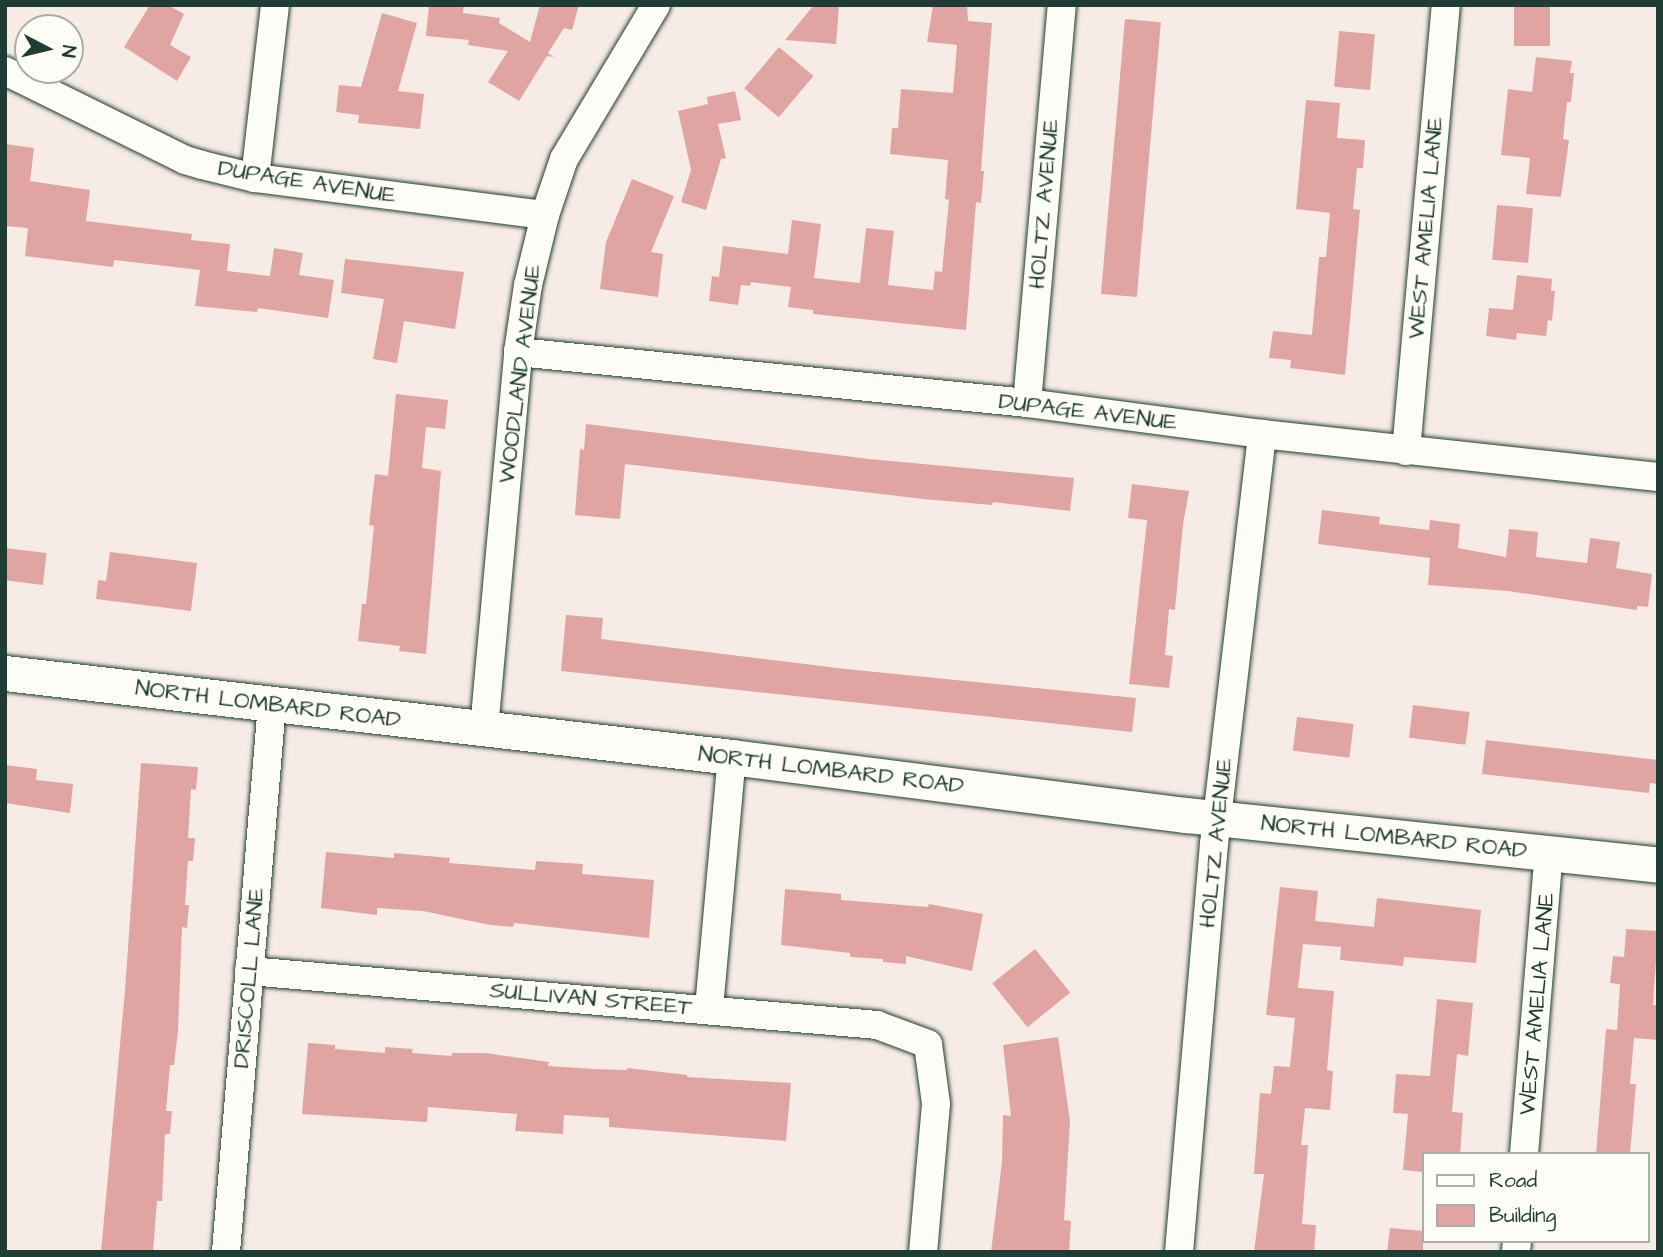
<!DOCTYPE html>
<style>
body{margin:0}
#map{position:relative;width:1663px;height:1257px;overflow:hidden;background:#f7ebe6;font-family:"Architects Daughter",sans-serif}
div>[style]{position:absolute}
.building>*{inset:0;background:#e0a5a3;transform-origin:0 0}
.roads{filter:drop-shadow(0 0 2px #1f3d34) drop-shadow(0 0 2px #1f3d34)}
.minor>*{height:28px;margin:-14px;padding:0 14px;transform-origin:14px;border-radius:14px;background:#fdfcf7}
.tertiary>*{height:35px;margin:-17.5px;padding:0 17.5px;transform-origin:17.5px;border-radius:17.5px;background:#fdfcf7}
span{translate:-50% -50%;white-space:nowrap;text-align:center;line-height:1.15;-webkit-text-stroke:5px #fdfcf7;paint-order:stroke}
.street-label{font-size:23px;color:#1f3d34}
.frame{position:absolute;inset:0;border:7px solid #1f3d34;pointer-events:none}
.legend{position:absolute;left:1422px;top:1152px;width:228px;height:91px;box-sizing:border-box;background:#fdfcf7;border:2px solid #a4b0a9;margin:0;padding:9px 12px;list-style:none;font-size:21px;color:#1f3d34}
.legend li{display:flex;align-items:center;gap:14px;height:35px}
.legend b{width:35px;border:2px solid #a4b0a9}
.north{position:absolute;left:14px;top:14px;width:70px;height:70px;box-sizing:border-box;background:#fdfcf7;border:2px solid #a4b0a9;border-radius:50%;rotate:97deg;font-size:19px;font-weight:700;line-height:28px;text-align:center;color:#1f3d34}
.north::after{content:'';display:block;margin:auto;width:24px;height:32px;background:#1f3d34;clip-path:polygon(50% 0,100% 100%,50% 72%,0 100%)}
</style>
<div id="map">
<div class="building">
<div style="clip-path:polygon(150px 5px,168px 5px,184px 14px,170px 45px,191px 57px,177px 81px,124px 47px)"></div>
<div style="clip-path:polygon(429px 5px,464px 5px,463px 13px,500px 18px,499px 23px,530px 42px,540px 5px,579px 5px,572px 30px,564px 28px,548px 53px,554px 57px,547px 56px,519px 101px,488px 82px,508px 51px,468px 45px,469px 40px,426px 36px)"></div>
<div style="clip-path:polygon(814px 5px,839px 5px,836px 44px,785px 40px)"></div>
<div style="clip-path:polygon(933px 5px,967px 5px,968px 21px,992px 23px,981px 171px,984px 171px,981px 203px,976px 202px,966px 330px,813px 314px,813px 310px,788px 307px,791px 287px,751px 282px,750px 286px,741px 285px,738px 305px,709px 301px,712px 276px,719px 277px,723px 246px,788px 254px,792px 220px,821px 224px,814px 278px,860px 283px,866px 228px,894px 231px,888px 285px,933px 290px,935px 271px,942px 272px,949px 200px,945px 199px,948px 160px,890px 154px,892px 128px,898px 128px,901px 89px,953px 93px,957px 45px,927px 42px)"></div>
<div style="left:1514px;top:5px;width:36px;height:41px"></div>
<div style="clip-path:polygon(382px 13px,417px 23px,398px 91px,424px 94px,420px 129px,358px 123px,359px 115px,336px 112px,339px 85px,361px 87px)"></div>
<div style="left:1125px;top:19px;width:36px;height:276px;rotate:5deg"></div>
<div style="left:1339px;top:31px;width:36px;height:56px;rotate:5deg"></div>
<div style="left:779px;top:47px;width:45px;height:54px;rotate:40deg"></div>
<div style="clip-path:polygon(1536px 57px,1572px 61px,1570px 73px,1574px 73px,1571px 102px,1567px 102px,1563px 139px,1569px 140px,1561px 197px,1526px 194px,1530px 158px,1501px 155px,1508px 89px,1532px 92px)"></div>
<div style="clip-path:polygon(735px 91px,741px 120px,718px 124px,726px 158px,721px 159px,706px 210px,681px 202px,691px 170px,678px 111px,708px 104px,707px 97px)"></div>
<div style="clip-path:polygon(1306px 100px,1340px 103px,1337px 138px,1365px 140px,1363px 168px,1357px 168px,1353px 209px,1360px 210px,1345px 375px,1290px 368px,1291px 360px,1269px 358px,1273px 331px,1312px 335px,1319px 257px,1326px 257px,1330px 213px,1296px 209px)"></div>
<div style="clip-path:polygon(5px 144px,34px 148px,30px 181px,90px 190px,86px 221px,192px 234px,191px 240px,230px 244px,227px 271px,270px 276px,274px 248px,303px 253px,299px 275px,334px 280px,328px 318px,258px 308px,257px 312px,195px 306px,200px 270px,114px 260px,113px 267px,25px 256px,28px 228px,5px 226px)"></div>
<div style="clip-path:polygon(632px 179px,674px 196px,651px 252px,663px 254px,658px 297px,600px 289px,606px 242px)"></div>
<div style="left:1497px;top:205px;width:36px;height:55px;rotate:5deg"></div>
<div style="clip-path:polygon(345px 259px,464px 272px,455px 329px,404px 321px,397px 363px,373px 359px,384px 299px,341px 293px)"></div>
<div style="clip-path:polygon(1517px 275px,1552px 279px,1551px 291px,1555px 291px,1552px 321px,1548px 320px,1546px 336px,1517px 333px,1516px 340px,1486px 336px,1489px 308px,1513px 310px)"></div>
<div style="clip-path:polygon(396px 394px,448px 400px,445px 429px,426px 427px,422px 468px,441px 471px,426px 654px,399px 651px,400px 646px,358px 641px,362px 604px,366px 604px,374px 526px,369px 525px,375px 474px,388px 476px)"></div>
<div style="clip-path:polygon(586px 424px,869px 459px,1074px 478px,1070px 511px,993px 502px,992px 505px,923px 499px,625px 464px,620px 519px,575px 515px,580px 449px,584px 450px)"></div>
<div style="clip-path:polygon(1132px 484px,1189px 491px,1183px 524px,1175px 610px,1169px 609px,1165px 655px,1173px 656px,1169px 688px,1129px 684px,1147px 520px,1128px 518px)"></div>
<div style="clip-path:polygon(1322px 510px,1380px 517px,1379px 524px,1429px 530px,1430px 520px,1460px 524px,1458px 548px,1506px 557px,1509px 529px,1538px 532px,1536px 557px,1587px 563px,1590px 538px,1620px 542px,1616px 568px,1652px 574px,1648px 607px,1637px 606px,1637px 610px,1508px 591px,1428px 585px,1430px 558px,1318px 544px)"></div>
<div style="left:5px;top:548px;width:42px;height:32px;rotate:7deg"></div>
<div style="clip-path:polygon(110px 552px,197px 563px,191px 611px,96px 599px,98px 580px,106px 581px)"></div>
<div style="clip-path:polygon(566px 615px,603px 618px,601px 639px,846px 669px,1136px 698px,1132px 732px,561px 671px)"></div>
<div style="left:1413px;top:705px;width:57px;height:33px;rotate:7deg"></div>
<div style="left:1297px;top:717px;width:57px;height:34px;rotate:7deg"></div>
<div style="clip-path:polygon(1486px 740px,1658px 760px,1658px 784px,1650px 783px,1649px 793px,1482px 774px)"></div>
<div style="clip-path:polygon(141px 763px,198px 767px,196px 790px,191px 789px,188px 838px,195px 838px,193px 861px,188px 861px,185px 905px,189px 905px,187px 928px,182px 927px,178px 1031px,174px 1065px,170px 1065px,166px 1111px,172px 1111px,170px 1134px,165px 1134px,162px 1201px,157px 1201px,153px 1252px,101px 1252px,125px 990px)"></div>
<div style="clip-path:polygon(5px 765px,37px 769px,36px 780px,73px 784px,70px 813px,5px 803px)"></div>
<div style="clip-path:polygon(326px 852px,394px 858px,394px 853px,450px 858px,449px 863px,535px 870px,536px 861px,583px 864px,582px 874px,654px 880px,649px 938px,514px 923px,513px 927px,490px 925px,423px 911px,377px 908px,377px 915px,321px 908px)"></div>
<div style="clip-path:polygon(1280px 887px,1318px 891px,1315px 921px,1374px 927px,1377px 898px,1481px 910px,1476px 963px,1404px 957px,1403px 966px,1340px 960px,1341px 947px,1303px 944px,1298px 988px,1334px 991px,1327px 1070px,1333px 1071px,1330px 1110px,1305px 1108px,1301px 1145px,1308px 1145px,1302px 1224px,1316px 1225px,1314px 1252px,1254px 1252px,1264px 1174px,1254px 1174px,1260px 1093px,1271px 1094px,1274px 1066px,1290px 1067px,1295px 1018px,1266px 1015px)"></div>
<div style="clip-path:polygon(785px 889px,841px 894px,841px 900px,928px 907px,929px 904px,983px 914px,972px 971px,906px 956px,906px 964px,883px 962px,883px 959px,850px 957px,850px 953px,781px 945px)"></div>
<div style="clip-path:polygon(1626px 929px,1658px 931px,1653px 1005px,1658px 1005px,1658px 1040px,1634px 1038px,1630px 1084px,1636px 1084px,1630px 1154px,1596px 1154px,1606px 1029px,1617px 1030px,1620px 984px,1610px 983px,1613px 956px,1624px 957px)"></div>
<div style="left:1035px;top:949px;width:56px;height:55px;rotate:51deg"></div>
<div style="clip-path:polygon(1437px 999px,1473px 1003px,1468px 1056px,1457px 1054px,1452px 1112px,1463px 1113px,1460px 1154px,1423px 1154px,1423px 1172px,1403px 1170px,1408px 1114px,1393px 1113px,1396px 1074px,1430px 1076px)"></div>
<div style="clip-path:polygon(1058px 1037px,1070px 1121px,1064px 1220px,1071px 1221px,1069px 1252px,991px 1252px,1002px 1162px,1003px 1115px,1011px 1116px,1003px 1045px)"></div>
<div style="clip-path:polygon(308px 1043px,335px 1045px,335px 1049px,385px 1053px,385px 1047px,413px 1049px,412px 1053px,452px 1056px,452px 1053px,485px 1053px,549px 1062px,548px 1066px,594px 1069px,627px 1070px,627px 1068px,687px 1075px,687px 1077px,791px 1083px,786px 1141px,609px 1127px,609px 1118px,564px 1115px,563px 1134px,515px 1131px,517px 1114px,428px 1107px,427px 1122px,302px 1114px)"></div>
<div style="clip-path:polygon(1390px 1228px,1423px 1231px,1423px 1252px,1387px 1252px)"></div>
</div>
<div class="roads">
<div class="minor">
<div style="left:5px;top:71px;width:201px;rotate:26.3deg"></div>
<div style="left:185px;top:160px;width:18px;rotate:16deg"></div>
<div style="left:202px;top:165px;width:55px;rotate:13.8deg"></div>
<div style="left:255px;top:178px;width:292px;rotate:7.3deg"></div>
<div style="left:255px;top:178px;width:173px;rotate:-83.4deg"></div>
<div style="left:518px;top:352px;width:512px;rotate:5.72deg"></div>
<div style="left:1027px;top:403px;width:237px;rotate:7.5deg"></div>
<div style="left:1262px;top:434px;width:398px;rotate:6.2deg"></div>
<div style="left:1027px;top:403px;width:400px;rotate:-85deg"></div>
<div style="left:1406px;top:451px;width:448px;rotate:-84.9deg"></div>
<div style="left:484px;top:729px;width:379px;rotate:-84.8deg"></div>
<div style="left:518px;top:352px;width:68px;rotate:-81.5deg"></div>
<div style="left:528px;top:285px;width:72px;rotate:-76.3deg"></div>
<div style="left:545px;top:215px;width:59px;rotate:-71.3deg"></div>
<div style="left:564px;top:159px;width:179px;rotate:-59.1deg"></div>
<div style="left:249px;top:971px;width:630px;rotate:4.91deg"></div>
<div style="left:877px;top:1025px;width:54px;rotate:20.4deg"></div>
<div style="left:928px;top:1044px;width:61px;rotate:82.4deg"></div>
<div style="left:936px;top:1104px;width:149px;rotate:95deg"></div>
<div style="left:709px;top:1008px;width:252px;rotate:-84.8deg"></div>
<div style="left:1524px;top:1154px;width:302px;rotate:-85.3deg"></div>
<div style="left:226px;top:1252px;width:550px;rotate:-85.2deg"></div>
<div style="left:1179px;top:1252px;width:409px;rotate:-85.1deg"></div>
<div style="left:1214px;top:844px;width:413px;rotate:-83.3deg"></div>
<div style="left:1516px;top:1252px;width:11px;rotate:-85deg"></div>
</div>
<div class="tertiary">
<div style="left:5px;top:673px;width:732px;rotate:6.59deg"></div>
<div style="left:732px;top:757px;width:458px;rotate:7.3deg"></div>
<div style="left:1186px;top:815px;width:475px;rotate:6deg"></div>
</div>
</div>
<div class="street-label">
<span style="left:307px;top:182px;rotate:9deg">DUPAGE AVENUE</span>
<span style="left:1044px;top:204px;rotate:-85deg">HOLTZ AVENUE</span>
<span style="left:1426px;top:228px;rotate:-85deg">WEST AMELIA LANE</span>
<span style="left:520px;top:374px;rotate:-83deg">WOODLAND AVENUE</span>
<span style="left:1088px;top:412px;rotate:7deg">DUPAGE AVENUE</span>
<span style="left:268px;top:704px;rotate:7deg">NORTH LOMBARD ROAD</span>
<span style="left:831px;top:770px;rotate:7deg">NORTH LOMBARD ROAD</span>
<span style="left:1394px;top:837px;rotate:6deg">NORTH LOMBARD ROAD</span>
<span style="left:1216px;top:843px;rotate:-84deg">HOLTZ AVENUE</span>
<span style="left:249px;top:978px;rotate:-85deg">DRISCOLL LANE</span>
<span style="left:591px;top:999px;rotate:5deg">SULLIVAN STREET</span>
<span style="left:1537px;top:1004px;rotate:-85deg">WEST AMELIA LANE</span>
</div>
<div class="frame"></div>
<ul class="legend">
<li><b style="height:9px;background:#fdfcf7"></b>Road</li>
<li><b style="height:19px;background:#e0a5a3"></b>Building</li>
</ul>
<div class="north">N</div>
</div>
